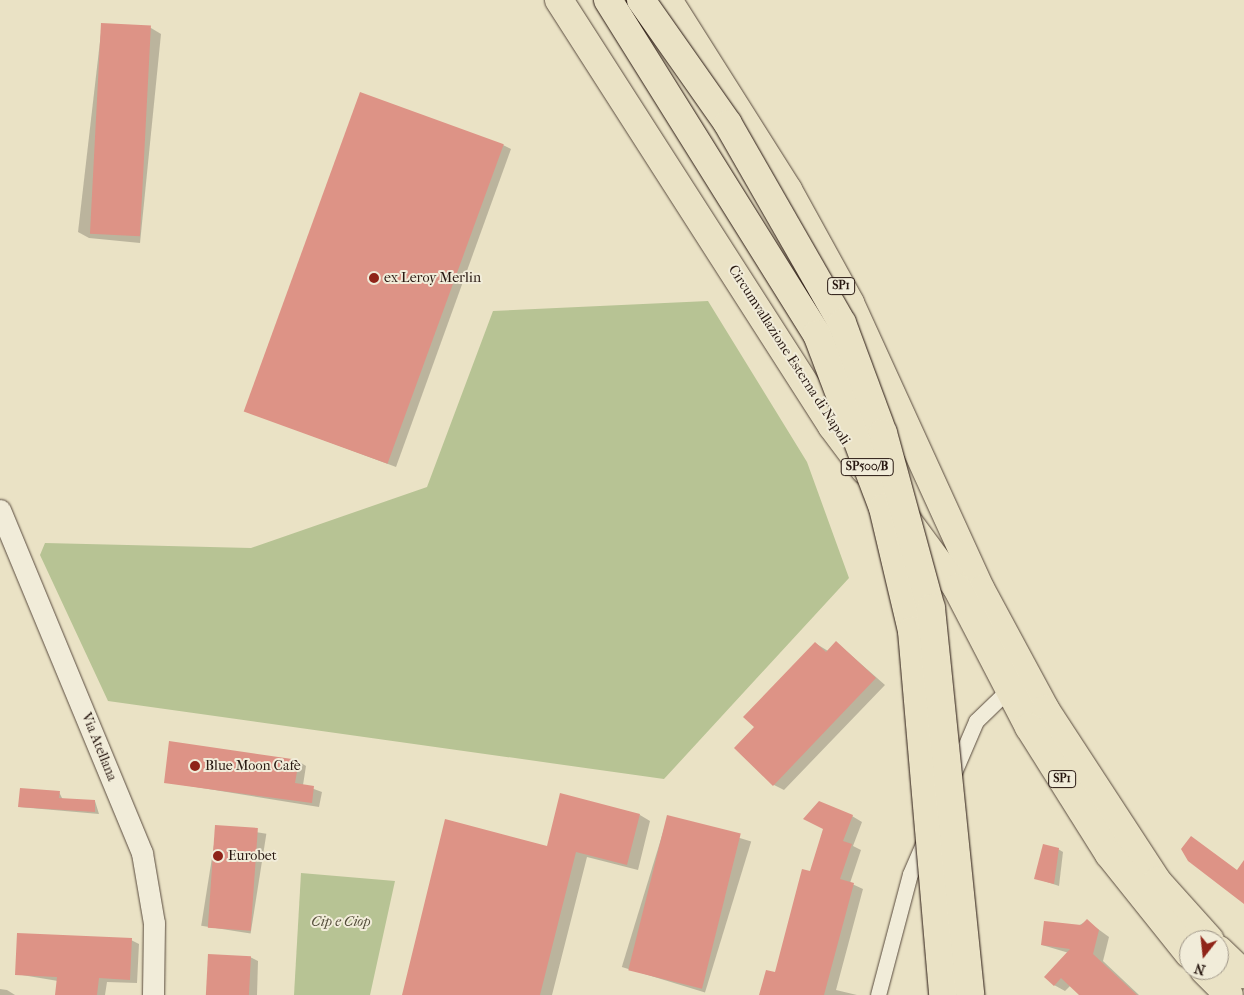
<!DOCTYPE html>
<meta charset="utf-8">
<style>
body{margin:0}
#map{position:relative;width:1244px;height:995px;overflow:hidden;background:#eae2c5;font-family:"IM FELL French Canon",serif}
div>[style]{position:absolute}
.green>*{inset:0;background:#b7c394}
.shadow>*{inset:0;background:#0003;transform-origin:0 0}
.building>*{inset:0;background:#dd9386;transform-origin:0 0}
.roads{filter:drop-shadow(0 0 1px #584a3d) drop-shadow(0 0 1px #584a3d)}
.street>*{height:15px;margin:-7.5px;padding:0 7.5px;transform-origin:7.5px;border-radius:7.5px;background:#f1ecd9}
.secondary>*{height:21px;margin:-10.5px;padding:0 10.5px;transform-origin:10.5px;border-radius:10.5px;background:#f1ecd9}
.highway>*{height:28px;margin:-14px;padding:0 14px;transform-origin:14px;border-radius:14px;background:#eae2c5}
.bridges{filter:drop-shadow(0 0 1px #271710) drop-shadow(0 0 1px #271710)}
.highway-bridge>*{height:28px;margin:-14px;padding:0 14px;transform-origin:14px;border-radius:14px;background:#eae2c5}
.dots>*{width:14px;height:14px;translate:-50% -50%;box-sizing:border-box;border:2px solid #f1ecd9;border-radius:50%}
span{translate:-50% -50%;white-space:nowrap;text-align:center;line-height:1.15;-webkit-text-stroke:4px #f1ecd9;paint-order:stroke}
.shield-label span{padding:1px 4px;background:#f1ecd9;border:1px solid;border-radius:4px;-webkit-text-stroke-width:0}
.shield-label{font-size:12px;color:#271710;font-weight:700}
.poi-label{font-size:14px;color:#271710}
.left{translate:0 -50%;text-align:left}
.street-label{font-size:14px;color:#271710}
.park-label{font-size:14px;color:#524b38;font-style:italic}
.north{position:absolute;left:1179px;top:930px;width:50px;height:50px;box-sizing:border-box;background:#f1ecd9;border:1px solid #a09789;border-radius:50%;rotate:196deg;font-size:14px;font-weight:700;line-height:20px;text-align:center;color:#271710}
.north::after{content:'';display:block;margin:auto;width:18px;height:22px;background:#8f2418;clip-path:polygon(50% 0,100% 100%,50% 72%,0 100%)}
</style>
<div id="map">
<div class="green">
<div style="clip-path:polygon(708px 301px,807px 462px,849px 578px,664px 779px,108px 701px,40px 555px,45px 543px,251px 548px,427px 487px,493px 311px)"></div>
<div style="clip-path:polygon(301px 873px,395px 881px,370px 995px,294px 995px)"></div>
</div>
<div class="shadow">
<div style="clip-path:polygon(102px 24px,151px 28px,161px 34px,140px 243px,89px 238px,78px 232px)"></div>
<div style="clip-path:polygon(503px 145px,511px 149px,396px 467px,246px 411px)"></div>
<div style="clip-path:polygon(836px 642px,885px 685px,784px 790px,774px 785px,755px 727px,815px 643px,828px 651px)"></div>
<div style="clip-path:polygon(298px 761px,306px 766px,303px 785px,322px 792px,319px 807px,165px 782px)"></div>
<div style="clip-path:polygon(59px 792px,63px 800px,95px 801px,99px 814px,19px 807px)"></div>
<div style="clip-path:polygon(640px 815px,650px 821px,638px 870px,587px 857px,552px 995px,403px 995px,548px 848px)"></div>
<div style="left:668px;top:816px;width:87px;height:158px;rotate:17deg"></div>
<div style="clip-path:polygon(852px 816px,862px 822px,853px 846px,861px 850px,850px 883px,863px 889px,836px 990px,857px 995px,760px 995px,776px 974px,811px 872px)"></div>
<div style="left:217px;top:826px;width:50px;height:101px;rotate:9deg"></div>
<div style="clip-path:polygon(1058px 849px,1063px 852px,1059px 886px,1035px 878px)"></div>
<div style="clip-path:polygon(1087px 921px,1109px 937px,1103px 961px,1139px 995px,1081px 995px,1071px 985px,1065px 991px,1054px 985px,1069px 953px,1042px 945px)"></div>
<div style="clip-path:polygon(131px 940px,139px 944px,137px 983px,107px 982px,105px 995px,56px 995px,58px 981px,16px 974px)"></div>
<div style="clip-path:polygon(250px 957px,258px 961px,257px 995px,210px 995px)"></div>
<div style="clip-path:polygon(0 989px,7px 990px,15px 995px,0 995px)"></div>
</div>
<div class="building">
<div style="left:101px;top:23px;width:50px;height:211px;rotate:3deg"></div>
<div style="left:360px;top:92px;width:153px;height:340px;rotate:20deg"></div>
<div style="clip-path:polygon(836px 641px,876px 678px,773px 786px,734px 748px,754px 727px,743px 717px,815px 642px,826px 652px)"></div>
<div style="clip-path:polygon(169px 741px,299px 760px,295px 783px,314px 786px,312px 803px,164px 783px)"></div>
<div style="clip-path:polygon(20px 788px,60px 791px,59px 798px,95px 800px,95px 812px,18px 807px)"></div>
<div style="clip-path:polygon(560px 793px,640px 814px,627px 865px,576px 852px,540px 995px,402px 995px,445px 819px,547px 846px)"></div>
<div style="clip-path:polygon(819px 801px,853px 815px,843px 841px,852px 844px,840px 879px,854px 883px,824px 995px,759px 995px,766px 970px,775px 972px,802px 869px,810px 871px,823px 829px,803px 819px)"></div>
<div style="left:667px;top:815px;width:76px;height:160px;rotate:14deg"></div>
<div style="left:215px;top:825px;width:43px;height:103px;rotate:4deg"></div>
<div style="clip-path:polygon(1191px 836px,1237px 870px,1244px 860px,1244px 904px,1188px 861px,1181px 849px)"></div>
<div style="clip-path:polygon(1043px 844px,1059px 848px,1054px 884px,1034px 879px)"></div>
<div style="clip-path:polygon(1087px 919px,1099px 930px,1093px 954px,1137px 995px,1079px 995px,1061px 978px,1054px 986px,1044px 977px,1070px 949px,1041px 945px,1044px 921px,1081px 925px)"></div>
<div style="clip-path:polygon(17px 933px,132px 938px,130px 980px,99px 978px,97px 995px,55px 995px,57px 977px,15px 975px)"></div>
<div style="left:208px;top:954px;width:43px;height:41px;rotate:3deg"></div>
</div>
<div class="roads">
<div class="street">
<div style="left:952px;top:777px;width:61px;rotate:-66.8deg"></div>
<div style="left:976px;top:721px;width:47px;rotate:-44.1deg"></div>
<div style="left:878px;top:995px;width:125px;rotate:-75.2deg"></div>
<div style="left:910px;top:874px;width:40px;rotate:-66.6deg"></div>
</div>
<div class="secondary">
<div style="left:0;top:510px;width:371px;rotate:67.5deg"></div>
<div style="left:142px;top:853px;width:71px;rotate:80.3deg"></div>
<div style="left:154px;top:923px;width:72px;rotate:90.8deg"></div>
</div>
<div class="highway">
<div style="left:559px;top:0;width:506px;rotate:57.35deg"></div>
<div style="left:832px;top:426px;width:55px;rotate:53.1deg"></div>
<div style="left:668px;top:0;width:225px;rotate:57.7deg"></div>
<div style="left:788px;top:190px;width:129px;rotate:61.2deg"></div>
<div style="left:850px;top:303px;width:315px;rotate:65.5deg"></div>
<div style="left:981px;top:590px;width:135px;rotate:61.7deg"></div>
<div style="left:1045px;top:709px;width:205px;rotate:56.9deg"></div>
<div style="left:1157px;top:881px;width:79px;rotate:48.1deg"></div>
<div style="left:904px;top:516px;width:89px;rotate:53.6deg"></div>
<div style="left:957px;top:588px;width:157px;rotate:62.6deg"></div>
<div style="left:1029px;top:727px;width:150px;rotate:57.8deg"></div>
<div style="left:1109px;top:854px;width:128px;rotate:51.3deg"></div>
<div style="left:1219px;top:950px;width:35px;rotate:44deg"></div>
<div style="left:1204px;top:970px;width:35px;rotate:45deg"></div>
</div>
</div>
<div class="bridges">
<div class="highway-bridge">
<div style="left:608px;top:0;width:394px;rotate:58deg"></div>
<div style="left:817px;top:334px;width:186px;rotate:69.2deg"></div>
<div style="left:883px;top:508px;width:126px;rotate:76.7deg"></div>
<div style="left:912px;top:631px;width:365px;rotate:85.1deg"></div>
<div style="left:641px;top:0;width:151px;rotate:54.9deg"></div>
<div style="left:728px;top:124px;width:229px;rotate:60.2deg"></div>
<div style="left:842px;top:323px;width:117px;rotate:69.6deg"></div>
<div style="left:883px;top:433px;width:181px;rotate:74.7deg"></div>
<div style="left:931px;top:608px;width:389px;rotate:84.2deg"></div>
</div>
</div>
<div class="dots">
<div style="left:374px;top:278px;background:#8f2418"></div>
<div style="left:195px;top:766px;background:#8f2418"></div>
<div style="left:218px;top:856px;background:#8f2418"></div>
</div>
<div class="shield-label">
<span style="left:841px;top:286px">SP1</span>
<span style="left:867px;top:467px">SP500/B</span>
<span style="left:1062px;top:779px">SP1</span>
</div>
<div class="poi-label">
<span class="left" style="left:384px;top:278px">ex Leroy Merlin</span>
<span class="left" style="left:205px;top:766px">Blue Moon Cafè</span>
<span class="left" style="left:228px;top:856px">Eurobet</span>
</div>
<div class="street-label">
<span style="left:789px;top:355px;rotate:57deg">Circumvallazione Esterna di Napoli</span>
<span style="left:99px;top:747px;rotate:68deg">Via Atellana</span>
</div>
<div class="park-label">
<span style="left:341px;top:922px">Cip e Ciop</span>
</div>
<div class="north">N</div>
</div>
